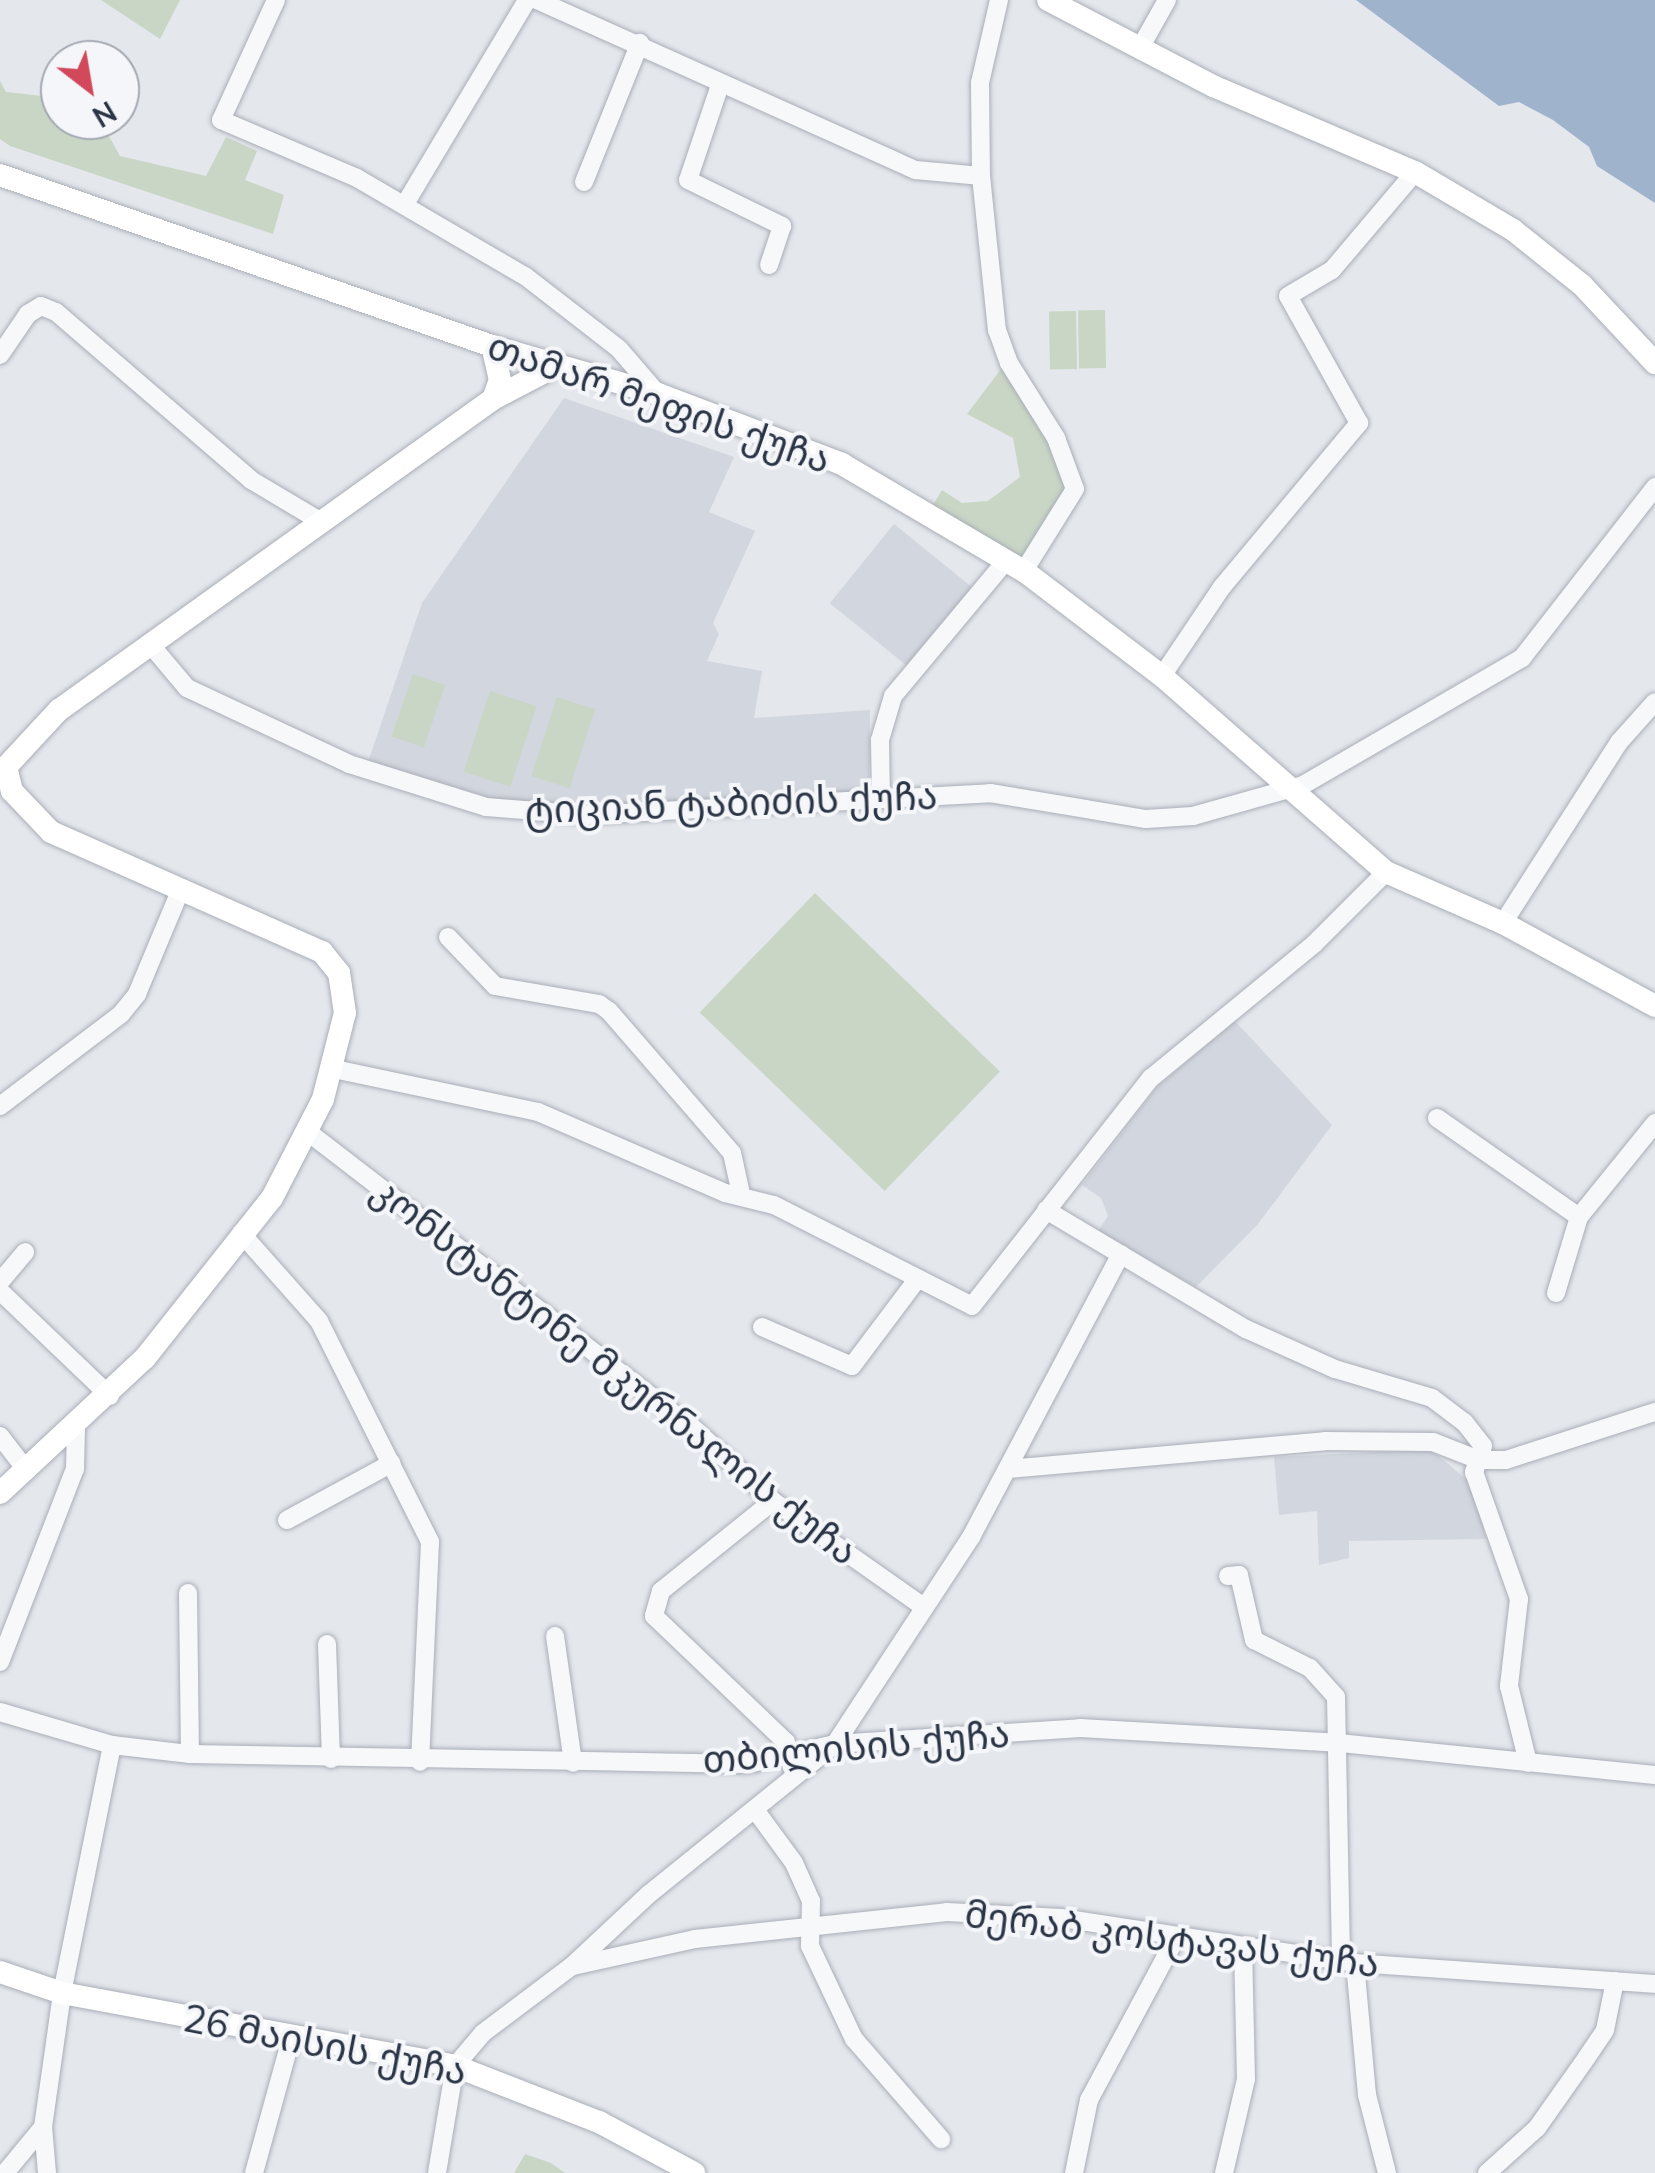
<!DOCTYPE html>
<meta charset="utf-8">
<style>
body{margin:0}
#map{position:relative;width:1655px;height:2173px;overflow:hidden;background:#e4e7ec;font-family:Mulish,"Noto Sans Georgian",sans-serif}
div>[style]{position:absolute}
.built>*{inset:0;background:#d2d6de;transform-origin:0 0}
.green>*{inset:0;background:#c9d6c5;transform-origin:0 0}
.water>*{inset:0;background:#9fb4cc}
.roads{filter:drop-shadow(0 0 2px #a9aeb7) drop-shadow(0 0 2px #a9aeb7)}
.minor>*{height:18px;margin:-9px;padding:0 9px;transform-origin:9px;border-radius:9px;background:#f7f8fa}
.major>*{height:22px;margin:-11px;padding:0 11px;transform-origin:11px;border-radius:11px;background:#fff}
span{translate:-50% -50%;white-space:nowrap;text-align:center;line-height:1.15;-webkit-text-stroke:8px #f4f6f9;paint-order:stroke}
.street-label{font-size:38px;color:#2b3445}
.north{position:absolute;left:40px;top:40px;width:100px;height:100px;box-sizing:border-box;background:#f4f6f9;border:2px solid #a4a8b1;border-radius:50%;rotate:149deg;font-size:28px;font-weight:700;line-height:40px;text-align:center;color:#2b3445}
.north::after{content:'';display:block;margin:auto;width:35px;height:45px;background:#d1495b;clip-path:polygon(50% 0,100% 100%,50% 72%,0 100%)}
</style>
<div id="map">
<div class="built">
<div style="clip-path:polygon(564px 398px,734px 457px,709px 512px,755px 531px,713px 623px,719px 634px,707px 661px,762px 671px,754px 718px,870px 710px,869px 793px,532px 810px,368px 762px,422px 603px)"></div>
<div style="left:894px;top:524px;width:104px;height:102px;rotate:39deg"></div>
<div style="clip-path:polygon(1235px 1021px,1332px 1125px,1258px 1224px,1196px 1287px,1098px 1231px,1108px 1216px,1101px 1198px,1082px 1185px,1158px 1086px)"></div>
<div style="clip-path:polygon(1418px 1450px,1435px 1453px,1473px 1485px,1486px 1539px,1349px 1541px,1349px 1558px,1319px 1565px,1317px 1511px,1279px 1515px,1274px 1457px)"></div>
</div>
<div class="green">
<div style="clip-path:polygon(101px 0,180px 0,160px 39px)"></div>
<div style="clip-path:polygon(0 81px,6px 92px,60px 98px,60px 120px,100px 120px,120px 156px,206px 176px,226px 137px,257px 151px,245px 180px,284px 195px,273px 234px,10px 146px,0 139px)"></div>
<div style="left:1105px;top:310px;width:58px;height:27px;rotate:89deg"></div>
<div style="left:1076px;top:311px;width:58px;height:27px;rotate:89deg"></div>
<div style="clip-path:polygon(1004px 365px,1059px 455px,1066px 479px,1065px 502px,1018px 561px,933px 505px,942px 490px,962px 503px,988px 501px,1020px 477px,1013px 438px,967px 414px)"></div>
<div style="left:413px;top:674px;width:34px;height:66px;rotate:19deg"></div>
<div style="left:490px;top:691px;width:49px;height:85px;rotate:18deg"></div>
<div style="left:557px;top:697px;width:40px;height:83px;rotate:18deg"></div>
<div style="left:815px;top:893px;width:257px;height:166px;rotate:44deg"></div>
<div style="clip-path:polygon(525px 2154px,551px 2163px,565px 2173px,514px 2173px)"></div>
</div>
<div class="water">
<div style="clip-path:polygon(1356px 0,1655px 0,1655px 203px,1597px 166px,1589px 147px,1553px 120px,1519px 102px,1499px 106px)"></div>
</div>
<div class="roads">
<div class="minor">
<div style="left:276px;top:0;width:132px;rotate:114.6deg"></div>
<div style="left:221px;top:120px;width:148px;rotate:23.1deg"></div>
<div style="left:357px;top:178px;width:194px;rotate:30.3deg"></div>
<div style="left:525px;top:276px;width:119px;rotate:37.8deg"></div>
<div style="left:619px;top:349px;width:60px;rotate:49.1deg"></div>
<div style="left:537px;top:0;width:415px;rotate:24.2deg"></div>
<div style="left:916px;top:170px;width:65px;rotate:5.3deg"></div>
<div style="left:999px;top:0;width:85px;rotate:102.9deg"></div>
<div style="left:980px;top:83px;width:93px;rotate:89.4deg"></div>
<div style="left:981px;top:176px;width:155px;rotate:84.1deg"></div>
<div style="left:997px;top:330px;width:35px;rotate:70deg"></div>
<div style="left:1009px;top:363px;width:89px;rotate:57.9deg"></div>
<div style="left:1056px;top:438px;width:54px;rotate:69.6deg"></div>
<div style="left:1075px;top:489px;width:97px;rotate:121.9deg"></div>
<div style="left:1140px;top:48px;width:55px;rotate:-60.6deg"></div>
<div style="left:720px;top:85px;width:100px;rotate:108.6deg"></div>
<div style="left:688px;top:180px;width:105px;rotate:26.1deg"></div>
<div style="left:782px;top:226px;width:41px;rotate:108.4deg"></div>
<div style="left:584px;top:182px;width:150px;rotate:-68.1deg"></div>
<div style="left:405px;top:204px;width:238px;rotate:-59.1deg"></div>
<div style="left:0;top:355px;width:50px;rotate:-55.7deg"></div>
<div style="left:28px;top:314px;width:15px;rotate:-32deg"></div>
<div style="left:41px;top:306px;width:16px;rotate:22deg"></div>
<div style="left:56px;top:312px;width:257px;rotate:40.7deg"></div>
<div style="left:251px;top:480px;width:78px;rotate:30.8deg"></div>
<div style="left:150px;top:644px;width:57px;rotate:49.9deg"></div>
<div style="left:187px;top:688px;width:179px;rotate:25.1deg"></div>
<div style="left:349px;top:764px;width:144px;rotate:17.4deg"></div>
<div style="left:486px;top:807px;width:102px;rotate:4.5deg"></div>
<div style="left:588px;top:815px;width:403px;rotate:-3.1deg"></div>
<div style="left:990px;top:793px;width:158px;rotate:9.5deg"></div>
<div style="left:1146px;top:819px;width:47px;rotate:-3.7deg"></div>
<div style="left:1193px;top:816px;width:114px;rotate:-15.7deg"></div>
<div style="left:1303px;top:785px;width:253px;rotate:-30.1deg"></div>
<div style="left:1522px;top:658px;width:217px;rotate:-52.1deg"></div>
<div style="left:1162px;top:676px;width:107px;rotate:-56deg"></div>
<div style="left:1222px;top:587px;width:214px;rotate:-50.1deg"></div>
<div style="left:1359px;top:423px;width:145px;rotate:-119.2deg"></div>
<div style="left:1288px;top:296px;width:51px;rotate:-30.6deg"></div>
<div style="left:1332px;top:270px;width:128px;rotate:-49.7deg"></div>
<div style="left:881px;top:799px;width:59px;rotate:-91deg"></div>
<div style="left:880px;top:740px;width:46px;rotate:-73.5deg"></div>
<div style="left:893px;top:696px;width:176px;rotate:-50.1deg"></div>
<div style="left:1503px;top:923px;width:216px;rotate:-57.3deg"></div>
<div style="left:1620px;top:741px;width:52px;rotate:-48.1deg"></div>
<div style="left:448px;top:937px;width:68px;rotate:46.2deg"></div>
<div style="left:495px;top:986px;width:106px;rotate:9.8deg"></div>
<div style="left:599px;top:1004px;width:12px;rotate:35deg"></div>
<div style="left:609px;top:1011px;width:188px;rotate:49.1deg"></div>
<div style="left:732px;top:1153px;width:42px;rotate:77.6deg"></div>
<div style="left:334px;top:1069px;width:208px;rotate:11.9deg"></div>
<div style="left:538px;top:1112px;width:204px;rotate:23.4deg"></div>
<div style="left:725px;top:1193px;width:50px;rotate:13.8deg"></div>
<div style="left:774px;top:1205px;width:222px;rotate:27deg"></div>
<div style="left:972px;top:1306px;width:290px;rotate:-51.9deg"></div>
<div style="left:1151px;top:1078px;width:211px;rotate:-39.4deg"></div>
<div style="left:1314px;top:944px;width:102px;rotate:-45deg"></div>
<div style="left:0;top:1106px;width:152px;rotate:-37.2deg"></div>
<div style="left:121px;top:1014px;width:26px;rotate:-51deg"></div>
<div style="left:137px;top:994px;width:114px;rotate:-67.3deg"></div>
<div style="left:1437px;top:1118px;width:173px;rotate:34.9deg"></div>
<div style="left:308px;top:1132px;width:486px;rotate:37.6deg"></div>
<div style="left:693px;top:1428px;width:108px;rotate:42.4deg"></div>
<div style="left:773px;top:1501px;width:184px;rotate:35.1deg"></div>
<div style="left:1046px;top:1210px;width:233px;rotate:30.8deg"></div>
<div style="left:1246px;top:1329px;width:98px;rotate:24.2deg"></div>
<div style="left:1335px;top:1369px;width:101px;rotate:16.6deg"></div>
<div style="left:1432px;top:1398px;width:41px;rotate:37.1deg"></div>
<div style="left:1465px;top:1423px;width:29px;rotate:52deg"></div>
<div style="left:1483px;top:1446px;width:28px;rotate:109deg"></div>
<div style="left:1474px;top:1472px;width:135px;rotate:70.5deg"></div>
<div style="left:1519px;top:1599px;width:88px;rotate:96.6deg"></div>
<div style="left:1509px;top:1686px;width:79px;rotate:76.1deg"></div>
<div style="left:241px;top:1233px;width:118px;rotate:48.4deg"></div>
<div style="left:319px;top:1321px;width:247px;rotate:63.3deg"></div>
<div style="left:430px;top:1542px;width:220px;rotate:92.6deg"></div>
<div style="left:0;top:1282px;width:39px;rotate:-50deg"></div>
<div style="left:0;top:1291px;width:152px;rotate:43.7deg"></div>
<div style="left:1556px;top:1293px;width:79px;rotate:-73.2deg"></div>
<div style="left:1579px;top:1217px;width:121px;rotate:-51deg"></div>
<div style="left:762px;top:1327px;width:98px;rotate:23.4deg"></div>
<div style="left:852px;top:1366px;width:105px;rotate:-53.1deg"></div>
<div style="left:0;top:1436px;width:44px;rotate:52.4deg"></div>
<div style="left:1008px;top:1469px;width:318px;rotate:-5deg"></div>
<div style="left:1325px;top:1441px;width:108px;rotate:0.5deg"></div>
<div style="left:1433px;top:1442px;width:49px;rotate:21.4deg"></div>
<div style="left:1479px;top:1460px;width:27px"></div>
<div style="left:1506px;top:1460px;width:157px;rotate:-17.9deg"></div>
<div style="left:773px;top:1501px;width:144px;rotate:141.2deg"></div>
<div style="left:661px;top:1591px;width:26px;rotate:106deg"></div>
<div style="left:654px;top:1616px;width:182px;rotate:43.7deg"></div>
<div style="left:786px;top:1742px;width:26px;rotate:77deg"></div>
<div style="left:287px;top:1520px;width:119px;rotate:-28.5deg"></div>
<div style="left:1228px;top:1576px;width:11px;rotate:-5deg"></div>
<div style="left:1239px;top:1575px;width:67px;rotate:77deg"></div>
<div style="left:1254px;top:1640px;width:63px;rotate:26.6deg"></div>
<div style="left:1310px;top:1668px;width:39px;rotate:48deg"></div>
<div style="left:1336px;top:1697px;width:265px;rotate:88.9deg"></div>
<div style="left:188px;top:1593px;width:161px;rotate:89.3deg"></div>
<div style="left:555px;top:1636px;width:128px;rotate:81.9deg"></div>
<div style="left:327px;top:1644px;width:115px;rotate:88deg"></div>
<div style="left:0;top:1662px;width:207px;rotate:-68.8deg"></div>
<div style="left:75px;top:1469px;width:41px;rotate:-88.6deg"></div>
<div style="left:0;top:1712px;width:117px;rotate:16.4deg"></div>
<div style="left:112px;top:1745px;width:79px;rotate:6.6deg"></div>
<div style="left:190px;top:1754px;width:558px;rotate:1.03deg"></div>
<div style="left:748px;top:1764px;width:89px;rotate:-12.9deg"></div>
<div style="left:835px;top:1744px;width:246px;rotate:-3.7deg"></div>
<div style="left:1080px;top:1728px;width:260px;rotate:3.3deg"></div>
<div style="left:1340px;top:1743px;width:317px;rotate:5.8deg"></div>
<div style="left:756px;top:1811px;width:64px;rotate:53.8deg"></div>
<div style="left:794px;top:1863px;width:42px;rotate:65.9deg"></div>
<div style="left:811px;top:1901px;width:45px;rotate:91.3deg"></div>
<div style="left:810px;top:1946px;width:103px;rotate:64.7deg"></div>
<div style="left:854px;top:2039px;width:133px;rotate:49deg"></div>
<div style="left:1355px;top:1963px;width:133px;rotate:84.8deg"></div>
<div style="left:1367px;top:2095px;width:81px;rotate:75.6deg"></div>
<div style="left:573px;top:1966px;width:125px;rotate:-12.5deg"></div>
<div style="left:695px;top:1939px;width:253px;rotate:-6.1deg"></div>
<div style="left:947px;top:1912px;width:114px;rotate:3deg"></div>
<div style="left:1061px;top:1918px;width:297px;rotate:8.7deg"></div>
<div style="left:1355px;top:1963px;width:301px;rotate:4deg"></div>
<div style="left:43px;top:2127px;width:46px;rotate:85deg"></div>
<div style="left:5px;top:2173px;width:60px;rotate:-50.4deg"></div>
<div style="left:43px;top:2127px;width:135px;rotate:-81.9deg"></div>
<div style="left:62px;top:1993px;width:253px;rotate:-78.6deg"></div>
<div style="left:254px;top:2173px;width:139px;rotate:-74.6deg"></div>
<div style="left:437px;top:2173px;width:109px;rotate:-80.5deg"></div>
<div style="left:455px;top:2066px;width:43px;rotate:-49.7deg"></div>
<div style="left:483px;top:2033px;width:111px;rotate:-37deg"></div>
<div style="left:572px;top:1966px;width:105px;rotate:-43.1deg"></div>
<div style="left:649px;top:1894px;width:239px;rotate:-38.9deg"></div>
<div style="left:835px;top:1744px;width:248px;rotate:-56.7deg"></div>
<div style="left:971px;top:1537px;width:320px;rotate:-62.1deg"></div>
<div style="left:1074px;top:2173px;width:75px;rotate:-78.4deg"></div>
<div style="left:1089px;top:2100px;width:186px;rotate:-61.8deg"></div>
<div style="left:1224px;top:2173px;width:97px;rotate:-76.8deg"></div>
<div style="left:1246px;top:2079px;width:132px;rotate:-91.3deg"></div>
<div style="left:1487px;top:2173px;width:67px;rotate:-42deg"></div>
<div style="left:1537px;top:2128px;width:87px;rotate:-54.8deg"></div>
<div style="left:1587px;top:2057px;width:32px;rotate:-56deg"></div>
<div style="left:1605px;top:2030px;width:50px;rotate:-78.5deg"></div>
</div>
<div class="major">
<div style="left:1048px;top:0;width:186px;rotate:27.5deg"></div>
<div style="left:1213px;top:86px;width:220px;rotate:23.1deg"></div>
<div style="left:1415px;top:172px;width:114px;rotate:30.6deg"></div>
<div style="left:1513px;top:230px;width:88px;rotate:38.6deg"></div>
<div style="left:1582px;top:285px;width:107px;rotate:46.9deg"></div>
<div style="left:0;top:175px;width:521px;rotate:19.17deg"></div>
<div style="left:492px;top:346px;width:173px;rotate:16.1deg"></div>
<div style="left:658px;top:394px;width:197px;rotate:20.8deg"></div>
<div style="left:842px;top:464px;width:211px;rotate:30.5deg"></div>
<div style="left:1024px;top:571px;width:173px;rotate:37.3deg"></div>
<div style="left:1162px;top:676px;width:298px;rotate:41.2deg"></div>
<div style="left:1386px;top:872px;width:128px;rotate:23.6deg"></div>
<div style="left:1503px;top:923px;width:173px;rotate:28.6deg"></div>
<div style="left:493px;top:399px;width:71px;rotate:-27.6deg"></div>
<div style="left:0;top:1493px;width:198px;rotate:-43deg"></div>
<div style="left:145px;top:1358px;width:204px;rotate:-51.6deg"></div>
<div style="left:272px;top:1198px;width:111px;rotate:-62.7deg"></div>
<div style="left:323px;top:1099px;width:89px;rotate:-75.7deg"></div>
<div style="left:345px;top:1013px;width:40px;rotate:-98.5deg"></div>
<div style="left:339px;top:973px;width:27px;rotate:-129deg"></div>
<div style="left:322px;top:952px;width:296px;rotate:-156.1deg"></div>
<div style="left:51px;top:832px;width:57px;rotate:-133.6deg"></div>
<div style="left:12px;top:791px;width:25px;rotate:-104deg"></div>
<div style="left:6px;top:767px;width:78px;rotate:-47.1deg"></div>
<div style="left:59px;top:710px;width:534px;rotate:-35.62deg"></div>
<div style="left:493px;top:399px;width:20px;rotate:-70deg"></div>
<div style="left:500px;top:380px;width:35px;rotate:-103deg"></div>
<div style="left:0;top:1972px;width:65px;rotate:18.7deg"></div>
<div style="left:62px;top:1993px;width:400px;rotate:10.5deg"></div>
<div style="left:455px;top:2066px;width:155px;rotate:21.3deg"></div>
<div style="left:599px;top:2122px;width:108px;rotate:28.2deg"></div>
</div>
</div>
<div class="street-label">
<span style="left:659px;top:403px;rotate:19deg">თამარ მეფის ქუჩა</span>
<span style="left:731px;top:803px;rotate:-2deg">ტიციან ტაბიძის ქუჩა</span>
<span style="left:615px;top:1371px;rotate:38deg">კონსტანტინე მკურნალის ქუჩა</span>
<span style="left:856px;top:1747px;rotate:-5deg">თბილისის ქუჩა</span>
<span style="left:1172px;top:1939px;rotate:7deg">მერაბ კოსტავას ქუჩა</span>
<span style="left:325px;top:2045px;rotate:11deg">26 მაისის ქუჩა</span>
</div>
<div class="north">N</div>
</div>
